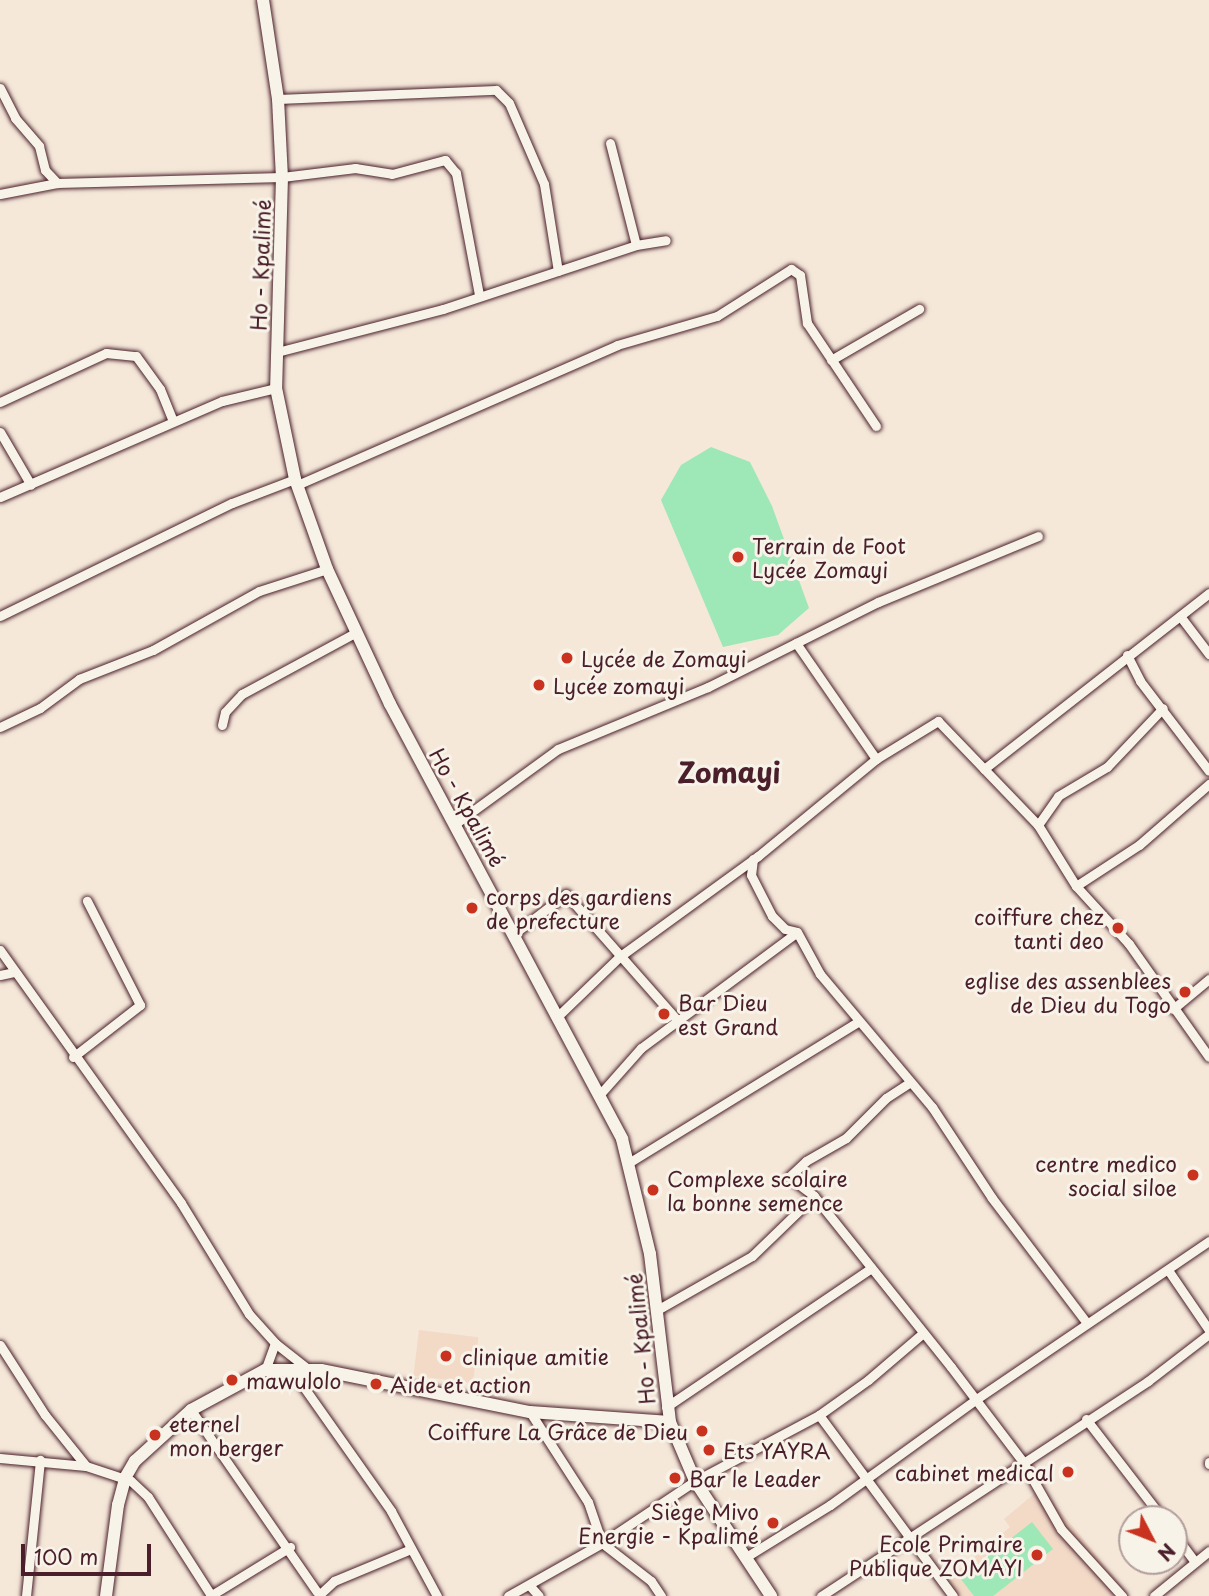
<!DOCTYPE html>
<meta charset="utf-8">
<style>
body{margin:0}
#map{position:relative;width:1209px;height:1596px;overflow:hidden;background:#f5e8d9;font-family:"Playpen Sans",sans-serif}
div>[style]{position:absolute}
.built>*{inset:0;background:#f2dac7;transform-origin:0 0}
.green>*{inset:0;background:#9ee7b6}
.roads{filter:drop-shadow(0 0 2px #4a1f2b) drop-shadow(0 0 2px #4a1f2b)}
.street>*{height:9px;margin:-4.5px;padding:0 4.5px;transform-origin:4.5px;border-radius:4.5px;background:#f7f3e8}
.secondary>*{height:12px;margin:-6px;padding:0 6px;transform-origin:6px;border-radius:6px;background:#f7f3e8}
.dots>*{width:19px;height:19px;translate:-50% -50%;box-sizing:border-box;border:4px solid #f7f3e8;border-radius:50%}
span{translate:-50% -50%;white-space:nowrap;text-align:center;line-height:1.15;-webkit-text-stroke:6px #f7f3e8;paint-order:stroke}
.street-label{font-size:21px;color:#4a1f2b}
.poi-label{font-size:21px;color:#4a1f2b}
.left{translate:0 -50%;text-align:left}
.right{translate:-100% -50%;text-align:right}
.district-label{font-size:28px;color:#4a1f2b;font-weight:700}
.north{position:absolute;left:1118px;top:1505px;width:70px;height:70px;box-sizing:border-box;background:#f7f3e8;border:2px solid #b29e9c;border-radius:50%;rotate:132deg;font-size:19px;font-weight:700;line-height:28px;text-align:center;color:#4a1f2b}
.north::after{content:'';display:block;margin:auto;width:24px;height:32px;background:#c8321e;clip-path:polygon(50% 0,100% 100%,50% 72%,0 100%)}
.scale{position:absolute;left:21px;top:1544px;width:130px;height:32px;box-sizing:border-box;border:4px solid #4a1f2b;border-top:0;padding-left:9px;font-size:21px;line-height:24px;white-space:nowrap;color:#4a1f2b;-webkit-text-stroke:5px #f7f3e8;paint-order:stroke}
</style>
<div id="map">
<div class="built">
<div style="left:419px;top:1330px;width:60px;height:46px;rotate:7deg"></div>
<div style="clip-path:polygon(1041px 1488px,1130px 1596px,953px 1596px,943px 1583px,1010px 1527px,1004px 1519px)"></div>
</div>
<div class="green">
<div style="clip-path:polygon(711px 447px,750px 462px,772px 506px,809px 608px,778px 635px,723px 647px,661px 500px,681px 465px)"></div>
<div style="clip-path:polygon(1032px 1522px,1053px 1549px,993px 1596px,974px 1596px,960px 1578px)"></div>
</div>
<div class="roads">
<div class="street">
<div style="left:0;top:88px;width:34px;rotate:63deg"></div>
<div style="left:15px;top:118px;width:37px;rotate:49deg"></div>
<div style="left:39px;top:146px;width:25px;rotate:76deg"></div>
<div style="left:45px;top:170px;width:18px;rotate:47deg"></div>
<div style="left:278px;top:99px;width:218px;rotate:-2.4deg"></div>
<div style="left:496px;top:90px;width:18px;rotate:45deg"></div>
<div style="left:509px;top:103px;width:88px;rotate:66.6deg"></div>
<div style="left:544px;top:184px;width:88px;rotate:80.9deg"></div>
<div style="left:610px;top:143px;width:105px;rotate:75.7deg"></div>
<div style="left:0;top:194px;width:58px;rotate:-10.9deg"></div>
<div style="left:57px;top:183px;width:225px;rotate:-1.5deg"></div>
<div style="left:282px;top:177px;width:74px;rotate:-7deg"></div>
<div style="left:355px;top:168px;width:37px;rotate:9deg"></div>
<div style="left:392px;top:174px;width:55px;rotate:-14.8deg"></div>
<div style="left:445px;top:160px;width:17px;rotate:50deg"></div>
<div style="left:456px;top:173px;width:124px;rotate:79.3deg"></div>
<div style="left:277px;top:352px;width:171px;rotate:-14.5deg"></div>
<div style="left:443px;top:309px;width:203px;rotate:-18.3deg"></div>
<div style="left:636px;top:245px;width:30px;rotate:-9deg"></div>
<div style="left:831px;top:360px;width:102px;rotate:-30.1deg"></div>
<div style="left:0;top:402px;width:117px;rotate:-24.8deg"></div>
<div style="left:106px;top:353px;width:30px;rotate:6deg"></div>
<div style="left:136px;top:356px;width:41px;rotate:54deg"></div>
<div style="left:160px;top:389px;width:35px;rotate:68deg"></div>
<div style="left:0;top:432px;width:61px;rotate:59.7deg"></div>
<div style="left:297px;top:485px;width:349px;rotate:-23.6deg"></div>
<div style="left:617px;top:345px;width:104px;rotate:-16.2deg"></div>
<div style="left:717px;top:316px;width:88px;rotate:-32.4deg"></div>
<div style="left:791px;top:269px;width:11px;rotate:34deg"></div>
<div style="left:800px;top:275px;width:49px;rotate:81.7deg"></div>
<div style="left:807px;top:323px;width:124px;rotate:56.2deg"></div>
<div style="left:0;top:497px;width:242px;rotate:-23.4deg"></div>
<div style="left:222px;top:401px;width:56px;rotate:-13.5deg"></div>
<div style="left:0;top:616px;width:258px;rotate:-26deg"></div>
<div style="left:232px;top:503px;width:67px;rotate:-20.9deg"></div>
<div style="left:1180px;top:616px;width:48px;rotate:52.7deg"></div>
<div style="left:796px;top:643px;width:141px;rotate:55.4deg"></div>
<div style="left:1127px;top:655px;width:29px;rotate:63deg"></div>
<div style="left:1140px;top:681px;width:113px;rotate:52.5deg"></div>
<div style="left:222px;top:725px;width:13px;rotate:-77deg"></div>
<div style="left:225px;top:712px;width:25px;rotate:-47deg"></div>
<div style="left:242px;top:694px;width:128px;rotate:-28.4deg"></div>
<div style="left:0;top:727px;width:44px;rotate:-25.4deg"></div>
<div style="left:40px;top:708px;width:49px;rotate:-36.6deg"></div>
<div style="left:79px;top:679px;width:79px;rotate:-21.4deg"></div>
<div style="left:153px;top:650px;width:121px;rotate:-29.1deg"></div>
<div style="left:259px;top:591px;width:71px;rotate:-17.9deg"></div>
<div style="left:984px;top:769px;width:286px;rotate:-38deg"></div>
<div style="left:455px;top:824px;width:127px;rotate:-36.1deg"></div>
<div style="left:558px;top:749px;width:162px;rotate:-22.5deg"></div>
<div style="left:708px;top:687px;width:190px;rotate:-26.6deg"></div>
<div style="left:878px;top:602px;width:173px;rotate:-22.4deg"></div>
<div style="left:1038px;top:825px;width:35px;rotate:-55deg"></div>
<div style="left:1058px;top:796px;width:57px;rotate:-30.6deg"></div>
<div style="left:1107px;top:767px;width:81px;rotate:-46.5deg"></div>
<div style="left:753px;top:859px;width:16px;rotate:97deg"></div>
<div style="left:751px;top:875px;width:46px;rotate:62.9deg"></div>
<div style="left:772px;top:916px;width:18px;rotate:45deg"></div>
<div style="left:785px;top:929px;width:12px;rotate:14deg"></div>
<div style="left:797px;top:932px;width:48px;rotate:61.3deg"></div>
<div style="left:820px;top:974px;width:174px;rotate:49.9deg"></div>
<div style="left:932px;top:1107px;width:109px;rotate:56.6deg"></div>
<div style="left:992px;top:1198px;width:157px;rotate:52.8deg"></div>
<div style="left:1076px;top:886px;width:75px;rotate:-33.1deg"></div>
<div style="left:1139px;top:845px;width:93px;rotate:-41.1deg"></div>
<div style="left:515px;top:933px;width:64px;rotate:-37.4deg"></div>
<div style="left:566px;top:894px;width:168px;rotate:48.6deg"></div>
<div style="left:0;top:950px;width:311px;rotate:54.4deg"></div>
<div style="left:181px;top:1203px;width:130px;rotate:58.5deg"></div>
<div style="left:249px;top:1314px;width:39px;rotate:48deg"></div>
<div style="left:275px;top:1343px;width:29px;rotate:110deg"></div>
<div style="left:0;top:975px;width:14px;rotate:-12deg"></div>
<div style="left:1173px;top:1009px;width:47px;rotate:-39.8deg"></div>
<div style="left:558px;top:1016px;width:85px;rotate:-44deg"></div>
<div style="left:619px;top:957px;width:172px;rotate:-36deg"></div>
<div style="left:758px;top:856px;width:153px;rotate:-39.4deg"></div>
<div style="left:876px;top:759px;width:73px;rotate:-31.5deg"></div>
<div style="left:938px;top:721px;width:144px;rotate:46.1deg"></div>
<div style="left:1038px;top:825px;width:72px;rotate:58.1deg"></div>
<div style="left:1076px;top:886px;width:79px;rotate:47.6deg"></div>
<div style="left:1129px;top:944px;width:138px;rotate:54.7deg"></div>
<div style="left:73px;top:1057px;width:85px;rotate:-37.8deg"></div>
<div style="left:140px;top:1005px;width:117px;rotate:-117deg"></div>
<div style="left:909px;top:1083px;width:27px;rotate:147deg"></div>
<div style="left:886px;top:1098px;width:57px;rotate:135deg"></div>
<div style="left:846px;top:1138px;width:46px;rotate:150.1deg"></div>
<div style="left:806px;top:1161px;width:23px;rotate:137deg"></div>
<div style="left:789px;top:1177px;width:31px;rotate:37deg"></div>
<div style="left:814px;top:1196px;width:219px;rotate:51.3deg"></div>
<div style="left:951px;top:1367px;width:119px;rotate:52.8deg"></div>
<div style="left:1023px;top:1462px;width:77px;rotate:60.4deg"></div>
<div style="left:1061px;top:1529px;width:91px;rotate:47.7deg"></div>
<div style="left:601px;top:1093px;width:60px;rotate:-48.4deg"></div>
<div style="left:641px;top:1048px;width:194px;rotate:-36.6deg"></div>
<div style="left:630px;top:1162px;width:269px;rotate:-31.6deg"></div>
<div style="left:1168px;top:1270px;width:73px;rotate:55.7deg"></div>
<div style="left:657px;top:1310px;width:109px;rotate:-29.6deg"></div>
<div style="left:752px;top:1256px;width:86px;rotate:-44.1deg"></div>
<div style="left:275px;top:1343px;width:42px;rotate:38.2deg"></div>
<div style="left:0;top:1345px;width:83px;rotate:57.3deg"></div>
<div style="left:45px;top:1415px;width:65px;rotate:51.2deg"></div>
<div style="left:291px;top:1369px;width:174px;rotate:54.8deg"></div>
<div style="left:391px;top:1511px;width:97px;rotate:61.6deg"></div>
<div style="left:666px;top:1407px;width:248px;rotate:-34.1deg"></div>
<div style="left:191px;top:1410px;width:221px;rotate:55.3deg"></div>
<div style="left:530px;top:1412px;width:107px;rotate:57.2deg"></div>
<div style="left:588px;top:1502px;width:43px;rotate:71.1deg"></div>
<div style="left:602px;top:1543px;width:62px;rotate:37.8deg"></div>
<div style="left:651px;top:1581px;width:18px;rotate:56deg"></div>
<div style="left:819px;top:1415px;width:225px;rotate:53.5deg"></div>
<div style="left:1086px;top:1419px;width:126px;rotate:52.4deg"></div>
<div style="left:0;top:1458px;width:86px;rotate:5.3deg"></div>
<div style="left:86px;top:1466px;width:47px;rotate:18.4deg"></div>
<div style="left:131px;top:1481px;width:23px;rotate:43deg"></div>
<div style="left:148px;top:1497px;width:117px;rotate:57.3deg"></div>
<div style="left:1209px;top:1462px;width:2px;rotate:90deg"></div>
<div style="left:1174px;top:1534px;width:35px;rotate:53deg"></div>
<div style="left:746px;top:1557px;width:99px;rotate:-31.8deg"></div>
<div style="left:830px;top:1505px;width:179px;rotate:-35.9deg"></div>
<div style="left:975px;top:1400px;width:283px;rotate:-34.2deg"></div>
<div style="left:530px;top:1586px;width:13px;rotate:48deg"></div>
<div style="left:319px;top:1595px;width:21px;rotate:-43deg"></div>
<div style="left:334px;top:1581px;width:83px;rotate:-22.6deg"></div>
<div style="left:26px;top:1596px;width:137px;rotate:-84.1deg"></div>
<div style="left:210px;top:1596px;width:94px;rotate:-31.5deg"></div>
<div style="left:508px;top:1596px;width:108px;rotate:-29.4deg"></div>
<div style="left:602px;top:1543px;width:112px;rotate:-33.7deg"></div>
<div style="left:695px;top:1481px;width:140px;rotate:-28deg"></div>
<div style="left:819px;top:1415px;width:60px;rotate:-35.5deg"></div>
<div style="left:868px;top:1380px;width:72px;rotate:-40.5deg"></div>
<div style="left:821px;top:1596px;width:391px;rotate:-33.3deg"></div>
<div style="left:1148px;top:1381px;width:77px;rotate:-37.6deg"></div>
<div style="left:1154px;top:1596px;width:71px;rotate:-39.3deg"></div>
</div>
<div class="secondary">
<div style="left:263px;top:0;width:100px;rotate:81.4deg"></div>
<div style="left:278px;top:99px;width:78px;rotate:87.1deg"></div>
<div style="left:282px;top:177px;width:211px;rotate:91.6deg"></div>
<div style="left:276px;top:388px;width:93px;rotate:78.2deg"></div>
<div style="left:295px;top:479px;width:96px;rotate:70.4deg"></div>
<div style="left:327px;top:569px;width:149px;rotate:65deg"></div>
<div style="left:390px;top:704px;width:493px;rotate:61.9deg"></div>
<div style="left:622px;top:1139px;width:118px;rotate:76.3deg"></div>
<div style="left:650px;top:1254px;width:169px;rotate:83.2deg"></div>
<div style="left:670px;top:1422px;width:64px;rotate:67deg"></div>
<div style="left:695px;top:1481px;width:138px;rotate:56.5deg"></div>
<div style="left:106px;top:1596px;width:92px;rotate:-82.5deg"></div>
<div style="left:118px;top:1505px;width:28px;rotate:-75deg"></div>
<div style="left:125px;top:1478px;width:20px;rotate:-60deg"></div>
<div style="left:135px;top:1461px;width:76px;rotate:-42.3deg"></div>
<div style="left:191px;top:1410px;width:84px;rotate:-28.4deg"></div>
<div style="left:265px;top:1370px;width:56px"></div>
<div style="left:321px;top:1370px;width:213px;rotate:11.4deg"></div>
<div style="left:530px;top:1412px;width:140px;rotate:4.1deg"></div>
</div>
</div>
<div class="dots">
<div style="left:738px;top:557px;background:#c8321e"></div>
<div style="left:567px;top:658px;background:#c8321e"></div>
<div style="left:539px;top:685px;background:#c8321e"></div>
<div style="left:472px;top:908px;background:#c8321e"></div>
<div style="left:1118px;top:928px;background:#c8321e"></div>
<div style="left:1185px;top:992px;background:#c8321e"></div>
<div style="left:664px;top:1014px;background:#c8321e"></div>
<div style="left:1193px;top:1175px;background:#c8321e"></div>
<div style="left:653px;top:1190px;background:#c8321e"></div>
<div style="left:446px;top:1356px;background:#c8321e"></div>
<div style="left:232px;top:1380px;background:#c8321e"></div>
<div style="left:376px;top:1384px;background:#c8321e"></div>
<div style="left:702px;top:1431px;background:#c8321e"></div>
<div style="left:155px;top:1435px;background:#c8321e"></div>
<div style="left:709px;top:1450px;background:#c8321e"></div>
<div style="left:1068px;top:1472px;background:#c8321e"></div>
<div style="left:675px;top:1478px;background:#c8321e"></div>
<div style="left:773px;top:1523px;background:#c8321e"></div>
<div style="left:1037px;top:1555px;background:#c8321e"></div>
</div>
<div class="street-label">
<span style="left:260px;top:265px;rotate:-88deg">Ho - Kpalimé</span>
<span style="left:468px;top:807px;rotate:61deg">Ho - Kpalimé</span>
<span style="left:640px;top:1339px;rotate:-96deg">Ho - Kpalimé</span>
</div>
<div class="poi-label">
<span class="left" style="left:752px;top:557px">Terrain de Foot<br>Lycée Zomayi</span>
<span class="left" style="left:581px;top:658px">Lycée de Zomayi</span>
<span class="left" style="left:553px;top:685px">Lycée zomayi</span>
<span class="left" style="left:486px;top:908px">corps des gardiens<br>de prefecture</span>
<span class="right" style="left:1104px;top:928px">coiffure chez<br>tanti deo</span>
<span class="right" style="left:1171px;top:992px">eglise des assenblees<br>de Dieu du Togo</span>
<span class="left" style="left:678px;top:1014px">Bar Dieu<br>est Grand</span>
<span class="right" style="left:1177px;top:1175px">centre medico<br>social siloe</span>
<span class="left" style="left:667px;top:1190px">Complexe scolaire<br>la bonne semence</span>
<span class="left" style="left:462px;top:1356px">clinique amitie</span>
<span class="left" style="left:246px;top:1380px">mawulolo</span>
<span class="left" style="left:390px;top:1384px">Aide et action</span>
<span class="left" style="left:169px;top:1435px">eternel<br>mon berger</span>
<span class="right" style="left:688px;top:1431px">Coiffure La Grâce de Dieu</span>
<span class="left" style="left:723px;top:1450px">Ets YAYRA</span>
<span class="right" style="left:1054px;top:1472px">cabinet medical</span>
<span class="left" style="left:689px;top:1478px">Bar le Leader</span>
<span class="right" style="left:759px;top:1523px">Siège Mivo<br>Energie - Kpalimé</span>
<span class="right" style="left:1023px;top:1555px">Ecole Primaire<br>Publique ZOMAYI</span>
</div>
<div class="district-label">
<span style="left:729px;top:772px">Zomayi</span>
</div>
<div class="north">N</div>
<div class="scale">100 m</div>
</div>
